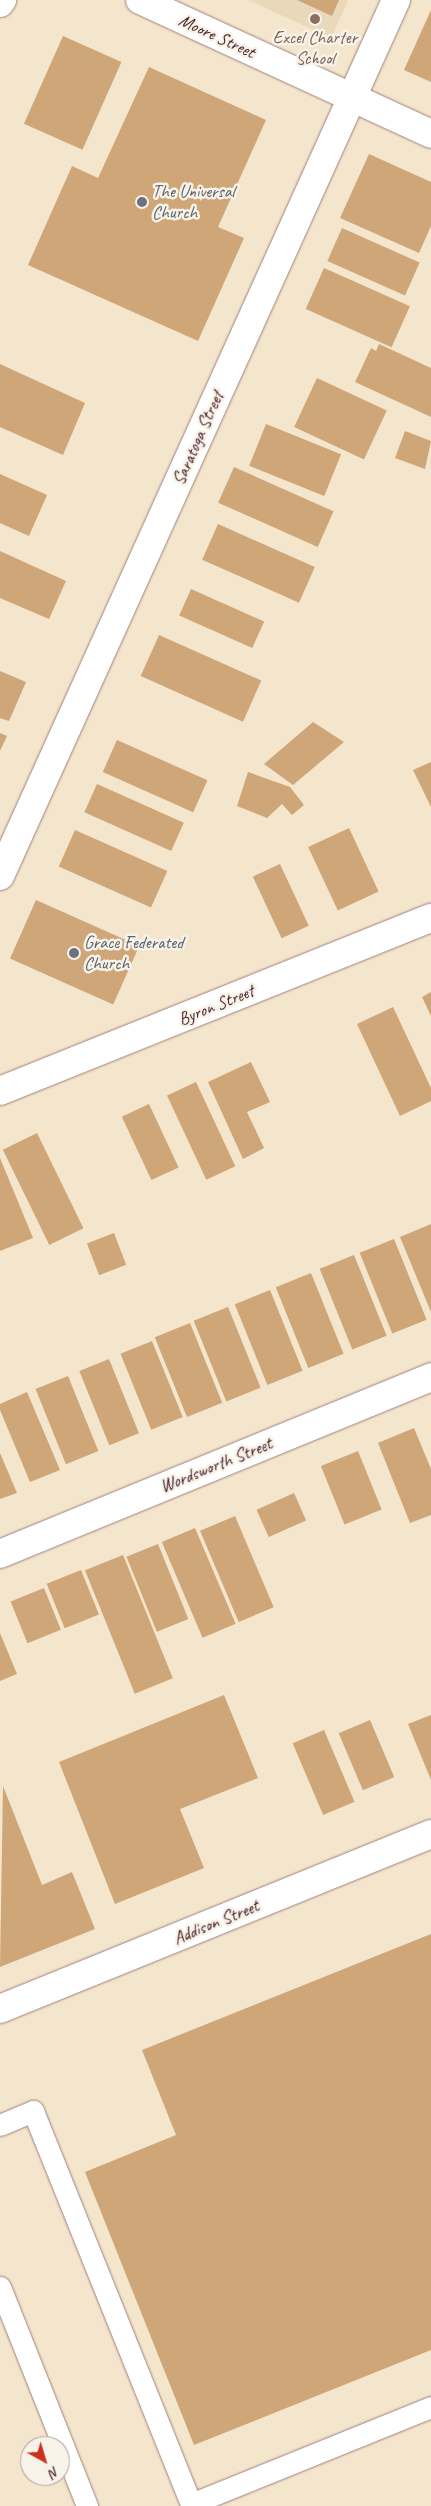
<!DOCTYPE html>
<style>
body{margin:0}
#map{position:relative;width:431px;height:2506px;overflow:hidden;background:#f4e5cd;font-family:Caveat,sans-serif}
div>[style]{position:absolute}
.built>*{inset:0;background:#e9d9ba}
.building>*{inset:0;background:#cea677;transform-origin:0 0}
.roads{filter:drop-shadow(0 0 1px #9f827c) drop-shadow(0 0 1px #9f827c)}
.service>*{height:21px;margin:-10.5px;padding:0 10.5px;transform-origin:10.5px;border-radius:10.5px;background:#fff}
.minor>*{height:28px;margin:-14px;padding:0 14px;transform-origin:14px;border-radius:14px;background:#fff}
.secondary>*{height:28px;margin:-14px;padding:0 14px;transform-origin:14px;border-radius:14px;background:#fff}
.dots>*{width:14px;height:14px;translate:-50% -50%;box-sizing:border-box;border:2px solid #f7f3e8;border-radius:50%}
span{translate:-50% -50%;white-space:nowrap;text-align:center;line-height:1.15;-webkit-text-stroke:5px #f7f3e8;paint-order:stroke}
.street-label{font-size:18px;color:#4a1f2b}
.education-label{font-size:18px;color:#785e54}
.worship-label{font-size:18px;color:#5b616d}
.left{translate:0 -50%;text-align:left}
.north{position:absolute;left:20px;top:2436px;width:50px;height:50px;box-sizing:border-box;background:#f7f3e8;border:1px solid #b29e9c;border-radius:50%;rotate:141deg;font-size:14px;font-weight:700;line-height:20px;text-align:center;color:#4a1f2b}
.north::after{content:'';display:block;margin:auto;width:18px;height:22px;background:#c8321e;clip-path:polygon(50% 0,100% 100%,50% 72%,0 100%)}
</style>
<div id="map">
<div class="built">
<div style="clip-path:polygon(248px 0,348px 0,331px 38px)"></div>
</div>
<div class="building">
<div style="clip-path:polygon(297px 0,339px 0,332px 16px)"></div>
<div style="clip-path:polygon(431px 10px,431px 82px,404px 70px)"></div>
<div style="left:63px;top:36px;width:64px;height:96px;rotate:24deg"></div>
<div style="clip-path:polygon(149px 67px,266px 120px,218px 227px,244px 238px,198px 341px,28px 265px,72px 166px,98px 178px)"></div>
<div style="clip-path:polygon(369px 154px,431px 182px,431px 226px,419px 253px,340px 218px)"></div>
<div style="left:342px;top:228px;width:85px;height:36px;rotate:24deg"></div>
<div style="left:324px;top:268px;width:94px;height:45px;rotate:24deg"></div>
<div style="clip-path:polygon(379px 344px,431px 368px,431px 417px,355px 382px,371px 348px,376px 351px)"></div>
<div style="clip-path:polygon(0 364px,85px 403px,63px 455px,0 427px)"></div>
<div style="left:317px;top:378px;width:77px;height:54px;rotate:25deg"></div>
<div style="left:266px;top:424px;width:81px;height:45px;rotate:22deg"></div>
<div style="clip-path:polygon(405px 431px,431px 441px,425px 469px,395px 458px)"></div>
<div style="left:234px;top:467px;width:109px;height:39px;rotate:24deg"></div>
<div style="clip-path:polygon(0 474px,47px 495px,29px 536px,0 523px)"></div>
<div style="left:218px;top:524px;width:106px;height:39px;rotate:24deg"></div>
<div style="clip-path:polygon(0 551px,66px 581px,49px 619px,0 598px)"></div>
<div style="left:191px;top:589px;width:80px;height:29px;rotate:24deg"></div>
<div style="left:159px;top:635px;width:112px;height:45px;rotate:24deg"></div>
<div style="clip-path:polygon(0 671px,26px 682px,9px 721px,0 718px)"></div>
<div style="clip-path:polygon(313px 722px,344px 742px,293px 785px,264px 764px)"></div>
<div style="clip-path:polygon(0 733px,7px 736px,0 751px)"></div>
<div style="left:117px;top:740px;width:99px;height:35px;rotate:24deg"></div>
<div style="clip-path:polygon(431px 762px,431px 807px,413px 770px)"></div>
<div style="clip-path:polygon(248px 772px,290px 787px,304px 805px,292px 815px,282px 804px,267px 818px,237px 806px)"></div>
<div style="left:97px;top:784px;width:95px;height:31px;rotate:24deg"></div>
<div style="left:349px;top:828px;width:70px;height:45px;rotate:65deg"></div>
<div style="left:75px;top:830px;width:101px;height:40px;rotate:24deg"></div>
<div style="left:280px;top:864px;width:68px;height:30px;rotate:65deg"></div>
<div style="left:36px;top:900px;width:113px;height:64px;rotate:24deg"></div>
<div style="clip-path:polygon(431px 992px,431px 1016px,422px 997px)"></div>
<div style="clip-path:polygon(393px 1007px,431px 1088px,431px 1101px,400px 1116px,357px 1024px)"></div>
<div style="clip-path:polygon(251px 1062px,270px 1102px,247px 1112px,264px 1148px,243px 1159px,208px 1082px)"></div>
<div style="left:196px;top:1082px;width:93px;height:32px;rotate:65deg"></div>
<div style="left:149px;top:1104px;width:70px;height:30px;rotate:65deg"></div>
<div style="left:37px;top:1133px;width:106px;height:38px;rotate:64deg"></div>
<div style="clip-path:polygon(0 1158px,33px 1238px,0 1251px)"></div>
<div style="clip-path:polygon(431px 1224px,431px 1312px,400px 1237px)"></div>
<div style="left:114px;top:1233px;width:34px;height:29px;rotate:69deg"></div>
<div style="left:394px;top:1239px;width:87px;height:37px;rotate:68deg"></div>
<div style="left:354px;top:1255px;width:87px;height:37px;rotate:68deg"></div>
<div style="left:311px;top:1273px;width:87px;height:38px;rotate:68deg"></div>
<div style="left:270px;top:1290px;width:87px;height:38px;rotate:68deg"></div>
<div style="left:228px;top:1307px;width:87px;height:37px;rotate:68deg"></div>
<div style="left:190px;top:1323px;width:86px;height:38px;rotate:68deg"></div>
<div style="left:152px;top:1341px;width:82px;height:34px;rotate:68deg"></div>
<div style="left:109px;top:1359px;width:80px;height:32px;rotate:68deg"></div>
<div style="left:68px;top:1376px;width:81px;height:35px;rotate:68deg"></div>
<div style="clip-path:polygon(27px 1392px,60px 1470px,30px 1482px,0 1410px,0 1404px)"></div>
<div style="clip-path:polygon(414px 1428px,431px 1469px,431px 1515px,410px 1523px,378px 1443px)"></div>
<div style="left:358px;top:1451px;width:63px;height:40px;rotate:68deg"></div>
<div style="clip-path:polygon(0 1453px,17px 1493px,0 1499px)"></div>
<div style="left:294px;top:1493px;width:30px;height:41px;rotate:66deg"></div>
<div style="left:235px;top:1516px;width:99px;height:38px;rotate:67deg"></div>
<div style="left:195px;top:1528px;width:104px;height:36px;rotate:67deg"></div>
<div style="left:158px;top:1544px;width:81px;height:34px;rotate:68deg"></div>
<div style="left:123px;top:1555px;width:133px;height:41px;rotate:68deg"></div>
<div style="left:81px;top:1570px;width:48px;height:37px;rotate:68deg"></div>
<div style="left:44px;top:1588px;width:45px;height:36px;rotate:68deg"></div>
<div style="clip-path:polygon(0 1633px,17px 1674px,0 1681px)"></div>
<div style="clip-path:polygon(224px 1695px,258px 1778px,180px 1809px,204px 1868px,115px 1904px,59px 1762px)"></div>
<div style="clip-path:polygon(431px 1715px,431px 1780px,408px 1724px)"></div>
<div style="left:370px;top:1720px;width:62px;height:34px;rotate:67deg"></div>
<div style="left:324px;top:1730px;width:78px;height:34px;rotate:67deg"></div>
<div style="clip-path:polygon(3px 1786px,42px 1885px,72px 1872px,95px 1929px,0 1967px)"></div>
<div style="clip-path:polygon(431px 1934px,431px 2350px,194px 2445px,85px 2172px,176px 2135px,142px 2050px)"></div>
</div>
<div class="roads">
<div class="service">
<div style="left:0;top:2125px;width:36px;rotate:-23deg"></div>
<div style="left:33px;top:2111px;width:426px;rotate:68.1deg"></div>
<div style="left:0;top:2287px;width:236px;rotate:68.3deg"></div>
<div style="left:191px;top:2504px;width:259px;rotate:-22deg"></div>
</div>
<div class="minor">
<div style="left:140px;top:0;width:320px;rotate:24.7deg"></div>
<div style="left:0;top:1091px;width:464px;rotate:-21.9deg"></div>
<div style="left:0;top:1554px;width:466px;rotate:-22.3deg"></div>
<div style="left:0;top:2009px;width:465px;rotate:-22.1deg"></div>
</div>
<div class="secondary">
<div style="left:0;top:3px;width:4px;rotate:-56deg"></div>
<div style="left:0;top:876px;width:961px;rotate:-65.67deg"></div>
</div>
</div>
<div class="dots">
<div style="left:315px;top:19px;background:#8d6e63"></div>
<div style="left:142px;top:202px;background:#6b7280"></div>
<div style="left:74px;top:953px;background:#6b7280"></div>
</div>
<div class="street-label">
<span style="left:217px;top:36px;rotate:25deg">Moore Street</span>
<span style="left:198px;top:438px;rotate:-66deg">Saratoga Street</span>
<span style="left:216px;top:1005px;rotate:-22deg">Byron Street</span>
<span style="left:216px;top:1465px;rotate:-22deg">Wordsworth Street</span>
<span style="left:216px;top:1922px;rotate:-22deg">Addison Street</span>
</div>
<div class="education-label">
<span style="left:315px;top:48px">Excel Charter<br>School</span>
</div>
<div class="worship-label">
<span class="left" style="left:152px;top:202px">The Universal<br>Church</span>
<span class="left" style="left:84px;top:953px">Grace Federated<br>Church</span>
</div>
<div class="north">N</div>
</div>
